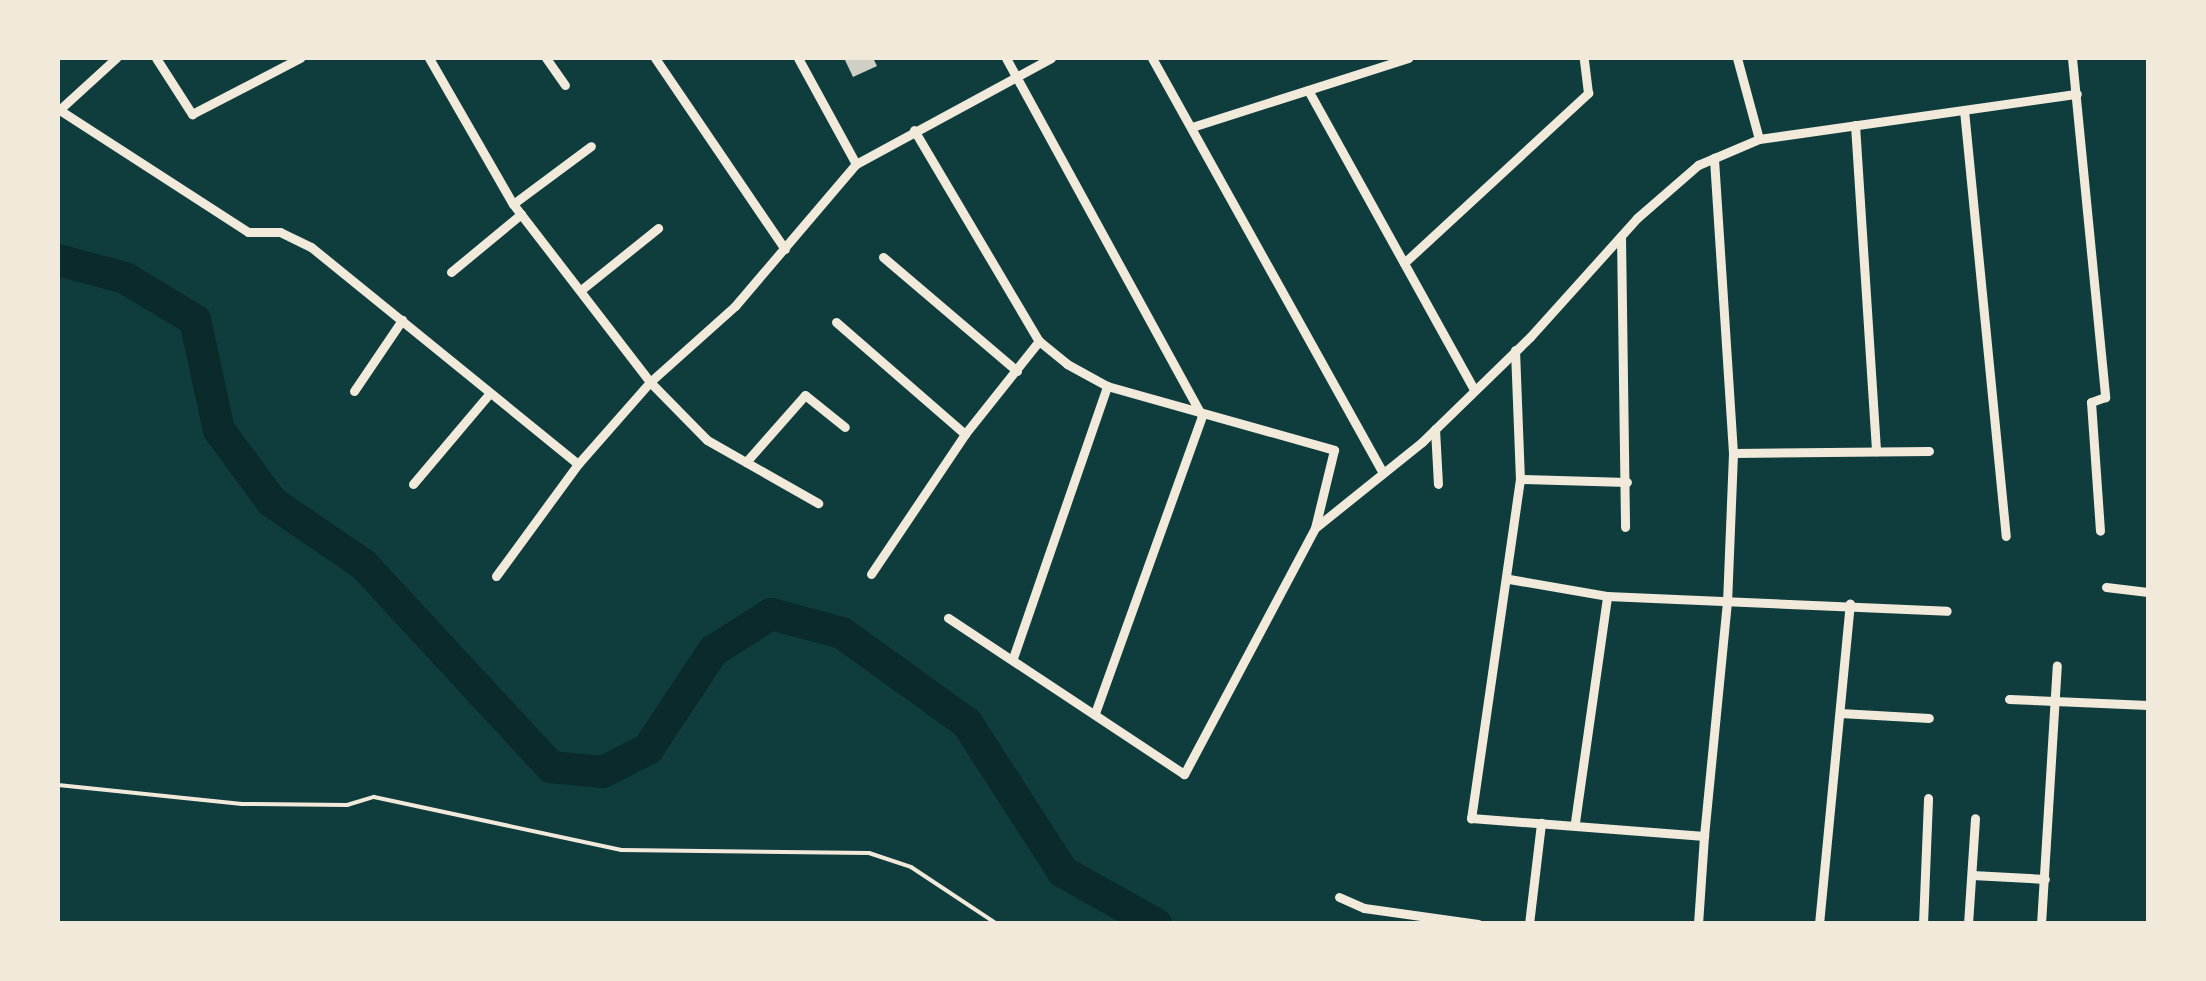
<!DOCTYPE html>
<style>
body{margin:0}
#map{position:relative;width:2206px;height:981px;overflow:hidden;background:#0f3d3e;font-family:Manrope,sans-serif}
div>[style]{position:absolute}
.river>*{height:32px;margin:-16px;padding:0 16px;transform-origin:16px;border-radius:16px;background:#0a2a2b}
.building>*{inset:0;background:#cfcfc3}
.path>*{height:4px;margin:-2px;padding:0 2px;transform-origin:2px;border-radius:2px;background:#f1e9da}
.minor>*{height:9px;margin:-4.5px;padding:0 4.5px;transform-origin:4.5px;border-radius:4.5px;background:#f1e9da}
span{translate:-50% -50%;white-space:nowrap;text-align:center;line-height:1.15;-webkit-text-stroke:9px #f1e9da;paint-order:stroke}
.frame{position:absolute;inset:0;border:60px solid #f1e9da;pointer-events:none}
</style>
<div id="map">
<div class="river">
<div style="left:58px;top:260px;width:69px;rotate:15deg"></div>
<div style="left:125px;top:278px;width:82px;rotate:31deg"></div>
<div style="left:195px;top:320px;width:113px;rotate:77.7deg"></div>
<div style="left:219px;top:430px;width:89px;rotate:53.6deg"></div>
<div style="left:272px;top:502px;width:110px;rotate:34.3deg"></div>
<div style="left:363px;top:564px;width:277px;rotate:47.2deg"></div>
<div style="left:551px;top:767px;width:52px;rotate:5.5deg"></div>
<div style="left:603px;top:772px;width:51px;rotate:-27.1deg"></div>
<div style="left:648px;top:749px;width:118px;rotate:-56.4deg"></div>
<div style="left:713px;top:651px;width:69px;rotate:-32.5deg"></div>
<div style="left:771px;top:614px;width:73px;rotate:15deg"></div>
<div style="left:842px;top:633px;width:154px;rotate:35.8deg"></div>
<div style="left:967px;top:723px;width:177px;rotate:57.2deg"></div>
<div style="left:1063px;top:872px;width:107px;rotate:29.2deg"></div>
</div>
<div class="building">
<div style="clip-path:polygon(844px 58px,873px 58px,877px 66px,853px 77px)"></div>
</div>
<div class="path">
<div style="left:58px;top:785px;width:185px;rotate:5.9deg"></div>
<div style="left:242px;top:804px;width:105px;rotate:0.5deg"></div>
<div style="left:347px;top:805px;width:28px;rotate:-17deg"></div>
<div style="left:374px;top:797px;width:253px;rotate:12.1deg"></div>
<div style="left:621px;top:850px;width:248px;rotate:0.7deg"></div>
<div style="left:869px;top:853px;width:44px;rotate:18.4deg"></div>
<div style="left:911px;top:867px;width:103px;rotate:33.5deg"></div>
</div>
<div class="minor">
<div style="left:156px;top:58px;width:67px;rotate:57.3deg"></div>
<div style="left:192px;top:114px;width:122px;rotate:-27.4deg"></div>
<div style="left:429px;top:58px;width:168px;rotate:60.1deg"></div>
<div style="left:513px;top:204px;width:225px;rotate:52.4deg"></div>
<div style="left:650px;top:382px;width:81px;rotate:45.5deg"></div>
<div style="left:707px;top:440px;width:128px;rotate:29.6deg"></div>
<div style="left:546px;top:58px;width:33px;rotate:55deg"></div>
<div style="left:655px;top:58px;width:231px;rotate:55.8deg"></div>
<div style="left:798px;top:58px;width:121px;rotate:61.3deg"></div>
<div style="left:1006px;top:58px;width:408px;rotate:61.3deg"></div>
<div style="left:1202px;top:416px;width:317px;rotate:109.8deg"></div>
<div style="left:1152px;top:58px;width:475px;rotate:60.9deg"></div>
<div style="left:1737px;top:58px;width:84px;rotate:74.8deg"></div>
<div style="left:2072px;top:58px;width:341px;rotate:84.4deg"></div>
<div style="left:2105px;top:397px;width:15px;rotate:160deg"></div>
<div style="left:2091px;top:402px;width:129px;rotate:86deg"></div>
<div style="left:1308px;top:90px;width:343px;rotate:61deg"></div>
<div style="left:58px;top:109px;width:226px;rotate:32.9deg"></div>
<div style="left:248px;top:232px;width:32px"></div>
<div style="left:280px;top:232px;width:34px;rotate:26deg"></div>
<div style="left:311px;top:247px;width:344px;rotate:39.1deg"></div>
<div style="left:1964px;top:110px;width:428px;rotate:84.4deg"></div>
<div style="left:58px;top:111px;width:79px;rotate:-42.4deg"></div>
<div style="left:1855px;top:125px;width:327px;rotate:86.3deg"></div>
<div style="left:1192px;top:127px;width:227px;rotate:-17.7deg"></div>
<div style="left:914px;top:130px;width:245px;rotate:59.4deg"></div>
<div style="left:1039px;top:341px;width:36px;rotate:39deg"></div>
<div style="left:1067px;top:364px;width:46px;rotate:28.8deg"></div>
<div style="left:1107px;top:386px;width:236px;rotate:15.7deg"></div>
<div style="left:1334px;top:450px;width:80px;rotate:103.7deg"></div>
<div style="left:1315px;top:528px;width:279px;rotate:118deg"></div>
<div style="left:1184px;top:774px;width:283px;rotate:-146.5deg"></div>
<div style="left:513px;top:204px;width:97px;rotate:-36.6deg"></div>
<div style="left:1621px;top:236px;width:291px;rotate:89.2deg"></div>
<div style="left:883px;top:257px;width:176px;rotate:40.4deg"></div>
<div style="left:1404px;top:263px;width:251px;rotate:-42.7deg"></div>
<div style="left:1588px;top:93px;width:35px;rotate:-97deg"></div>
<div style="left:451px;top:272px;width:91px;rotate:-39.6deg"></div>
<div style="left:581px;top:290px;width:99px;rotate:-38.8deg"></div>
<div style="left:836px;top:322px;width:171px;rotate:41deg"></div>
<div style="left:1515px;top:350px;width:129px;rotate:87.8deg"></div>
<div style="left:1520px;top:479px;width:343px;rotate:98.2deg"></div>
<div style="left:1471px;top:818px;width:234px;rotate:4.4deg"></div>
<div style="left:1704px;top:836px;width:234px;rotate:-84.4deg"></div>
<div style="left:1727px;top:603px;width:150px;rotate:-87.7deg"></div>
<div style="left:1733px;top:453px;width:296px;rotate:-93.7deg"></div>
<div style="left:354px;top:391px;width:86px;rotate:-55.9deg"></div>
<div style="left:1435px;top:429px;width:55px;rotate:86.9deg"></div>
<div style="left:1733px;top:453px;width:196px;rotate:-0.6deg"></div>
<div style="left:746px;top:462px;width:89px;rotate:-48.6deg"></div>
<div style="left:805px;top:395px;width:51px;rotate:38.7deg"></div>
<div style="left:1520px;top:479px;width:107px;rotate:1.6deg"></div>
<div style="left:413px;top:484px;width:118px;rotate:-49.8deg"></div>
<div style="left:1315px;top:528px;width:137px;rotate:-38.8deg"></div>
<div style="left:1422px;top:442px;width:151px;rotate:-44.2deg"></div>
<div style="left:1530px;top:337px;width:160px;rotate:-48deg"></div>
<div style="left:1637px;top:218px;width:81px;rotate:-41deg"></div>
<div style="left:1698px;top:165px;width:66px;rotate:-23.1deg"></div>
<div style="left:1759px;top:139px;width:321px;rotate:-8.1deg"></div>
<div style="left:871px;top:574px;width:169px;rotate:-56.1deg"></div>
<div style="left:965px;top:434px;width:119px;rotate:-51.5deg"></div>
<div style="left:496px;top:576px;width:139px;rotate:-53.8deg"></div>
<div style="left:578px;top:464px;width:109px;rotate:-48.7deg"></div>
<div style="left:650px;top:382px;width:114px;rotate:-41.8deg"></div>
<div style="left:735px;top:306px;width:187px;rotate:-49.6deg"></div>
<div style="left:856px;top:164px;width:222px;rotate:-28.5deg"></div>
<div style="left:1509px;top:579px;width:99px;rotate:9.8deg"></div>
<div style="left:1607px;top:596px;width:340px;rotate:2.5deg"></div>
<div style="left:2106px;top:587px;width:42px;rotate:6.8deg"></div>
<div style="left:1013px;top:658px;width:288px;rotate:-70.9deg"></div>
<div style="left:2009px;top:699px;width:139px;rotate:2.5deg"></div>
<div style="left:1840px;top:713px;width:89px;rotate:3.2deg"></div>
<div style="left:1575px;top:822px;width:228px;rotate:-81.9deg"></div>
<div style="left:1972px;top:875px;width:73px;rotate:3.1deg"></div>
<div style="left:1339px;top:897px;width:27px;rotate:24deg"></div>
<div style="left:1364px;top:908px;width:115px;rotate:8deg"></div>
<div style="left:1529px;top:924px;width:102px;rotate:-83.2deg"></div>
<div style="left:1698px;top:924px;width:88px;rotate:-86.1deg"></div>
<div style="left:1819px;top:924px;width:322px;rotate:-84.5deg"></div>
<div style="left:1923px;top:924px;width:126px;rotate:-87.7deg"></div>
<div style="left:1968px;top:924px;width:106px;rotate:-86.2deg"></div>
<div style="left:2041px;top:924px;width:259px;rotate:-86.5deg"></div>
</div>
<div class="frame"></div>
</div>
